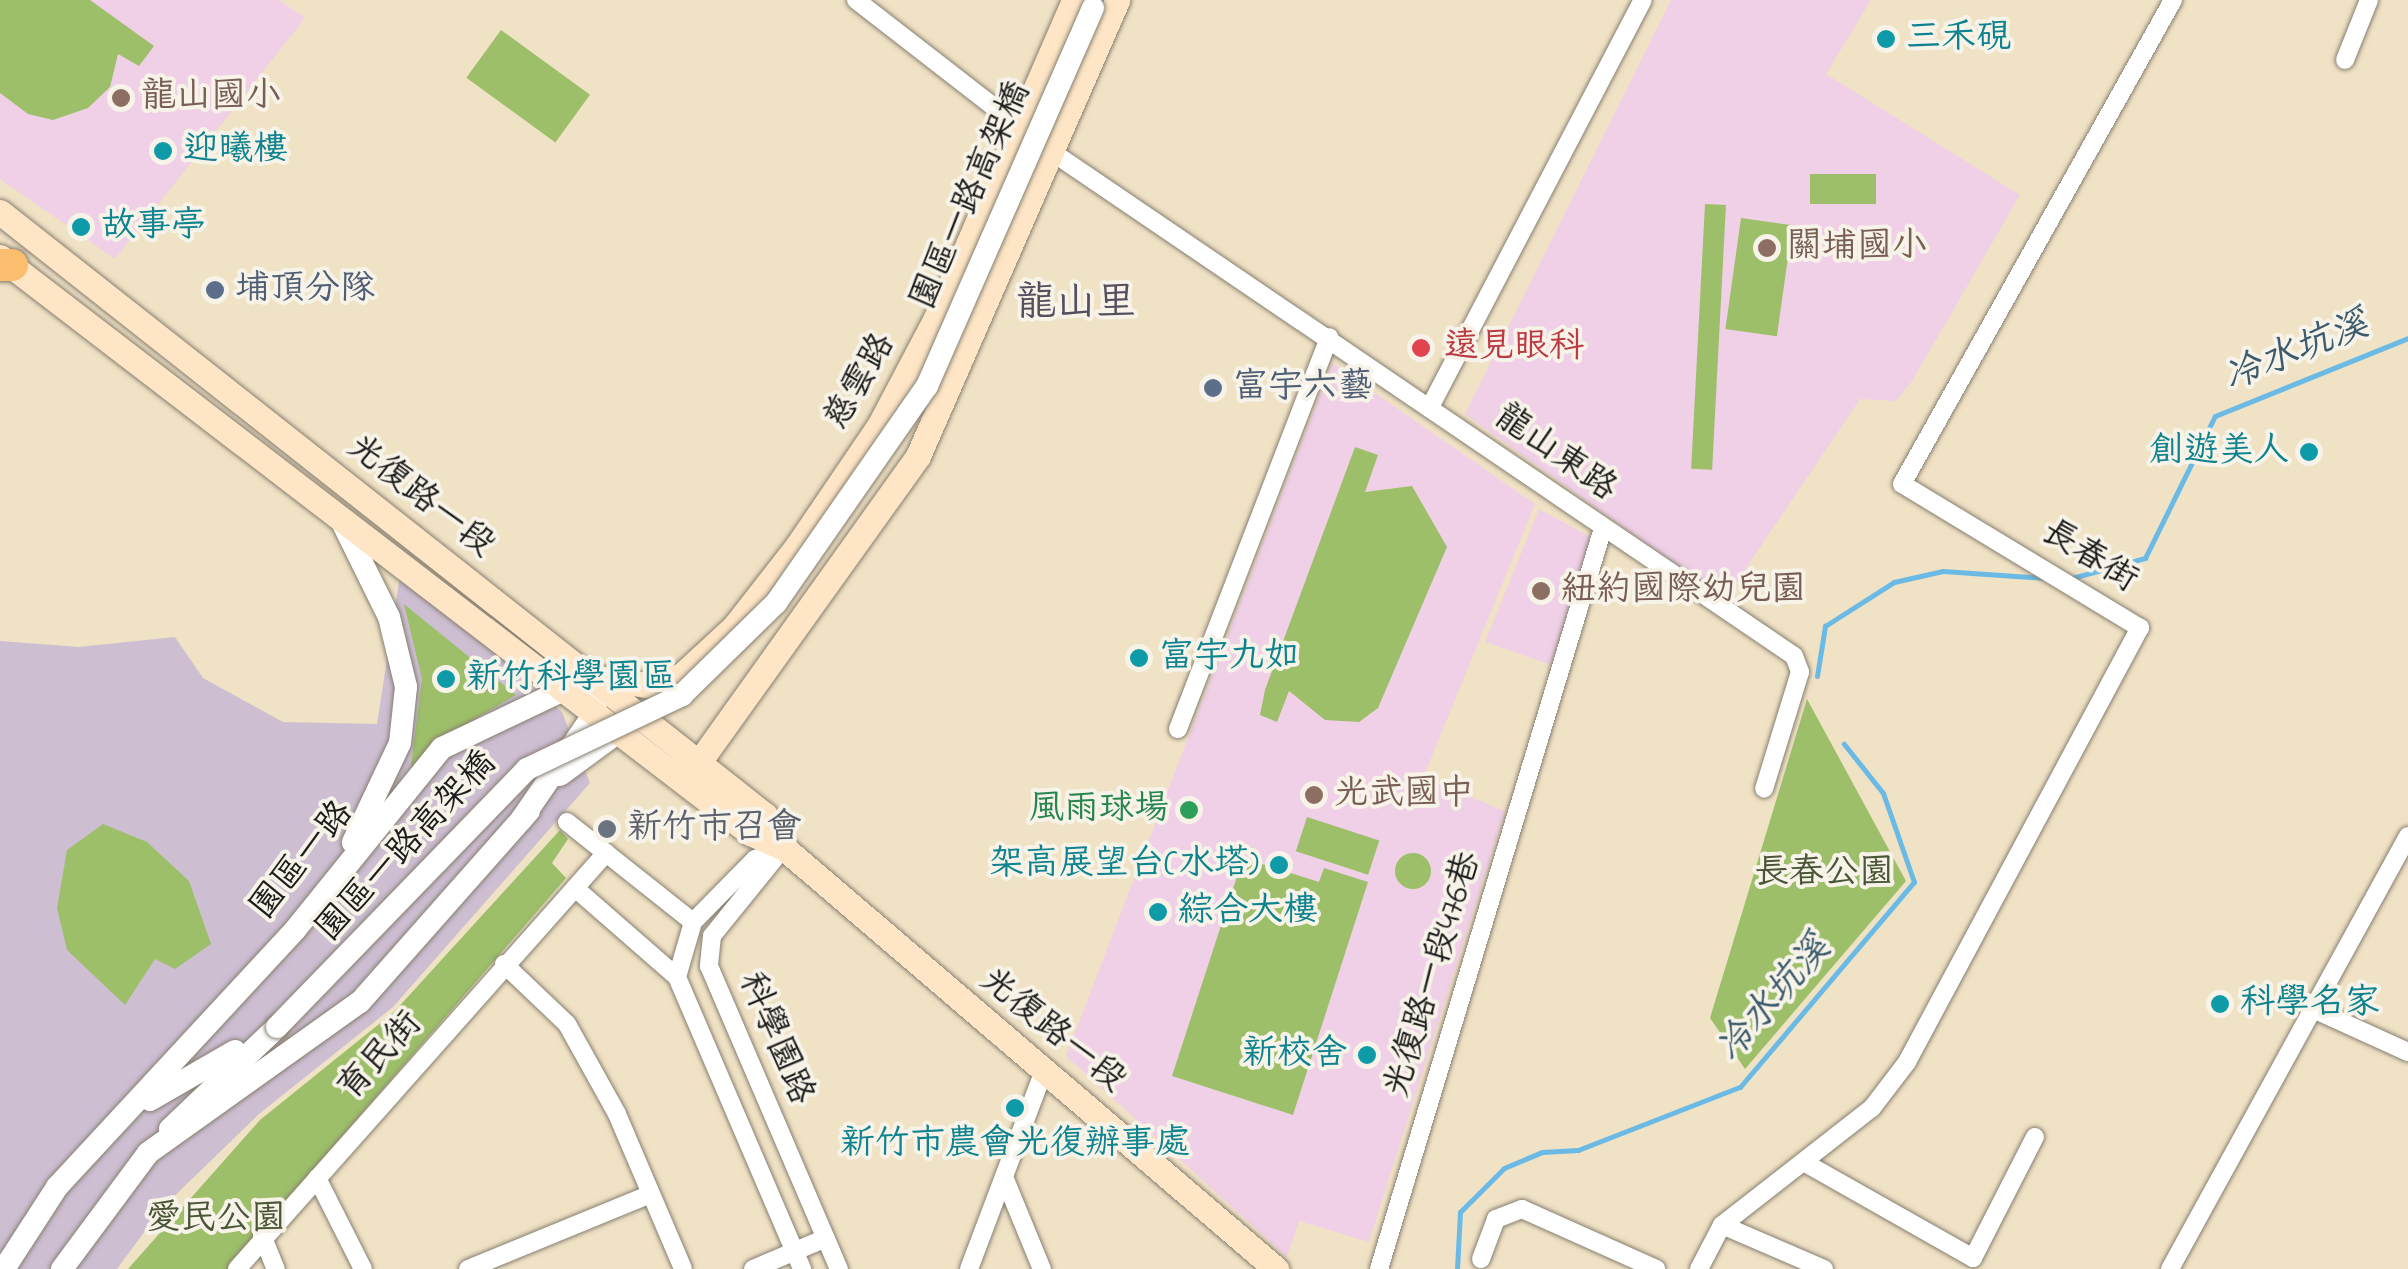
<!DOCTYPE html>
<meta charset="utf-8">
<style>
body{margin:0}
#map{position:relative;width:2408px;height:1269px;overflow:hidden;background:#f0e2c5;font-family:"Indie Flower","LXGW WenKai TC",sans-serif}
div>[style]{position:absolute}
.built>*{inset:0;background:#efd0e6}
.industrial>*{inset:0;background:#cdbed2}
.green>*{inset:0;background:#9dbf69;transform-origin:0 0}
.round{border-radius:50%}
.stream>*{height:5px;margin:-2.5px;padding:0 2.5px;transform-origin:2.5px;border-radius:2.5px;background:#6bbae6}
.roads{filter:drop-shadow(0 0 2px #867f70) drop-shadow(0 0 2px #867f70)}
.minor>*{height:18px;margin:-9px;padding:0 9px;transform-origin:9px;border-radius:9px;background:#fff}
.tertiary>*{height:22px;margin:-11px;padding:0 11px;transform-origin:11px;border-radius:11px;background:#fff}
.secondary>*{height:25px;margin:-12.5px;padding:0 12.5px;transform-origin:12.5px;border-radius:12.5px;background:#fde5c5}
.motorway>*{height:32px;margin:-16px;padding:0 16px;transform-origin:16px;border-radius:16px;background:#fbbd6e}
.bridges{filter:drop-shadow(0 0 2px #867f70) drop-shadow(0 0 2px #867f70)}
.tertiary-bridge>*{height:22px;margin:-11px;padding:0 11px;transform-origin:11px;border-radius:11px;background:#fff}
.dots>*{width:28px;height:28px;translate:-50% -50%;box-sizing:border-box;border:5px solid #f7f3e8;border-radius:50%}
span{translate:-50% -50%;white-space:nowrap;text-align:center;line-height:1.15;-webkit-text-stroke:8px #f7f3e8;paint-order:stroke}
.culture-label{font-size:35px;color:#0d838f}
.left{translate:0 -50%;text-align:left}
.right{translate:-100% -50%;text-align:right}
.education-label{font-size:35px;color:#785e54}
.street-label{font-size:35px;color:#1c1c1c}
.service-label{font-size:35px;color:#4e5e75}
.health-label{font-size:35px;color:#be3a42}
.leisure-label{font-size:35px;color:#27864d}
.worship-label{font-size:35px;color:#5b616d}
.park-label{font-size:35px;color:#495537}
.water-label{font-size:38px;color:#3c5b6d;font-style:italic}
.quarter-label{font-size:40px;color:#564f5e}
</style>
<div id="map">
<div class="built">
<div style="clip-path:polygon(0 0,279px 0,305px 18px,115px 259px,0 179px)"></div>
<div style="clip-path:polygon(1671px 0,1871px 0,1826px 74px,2020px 195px,1912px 381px,1896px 401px,1860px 399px,1736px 583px,1702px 584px,1465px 414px)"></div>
<div style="clip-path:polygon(1332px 363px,1535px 504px,1423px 778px,1505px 811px,1369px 1242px,1299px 1221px,1287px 1257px,1066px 1056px)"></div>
<div style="clip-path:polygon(1539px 509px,1594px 539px,1551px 665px,1485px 642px)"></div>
</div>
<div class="industrial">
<div style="clip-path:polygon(401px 569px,562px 712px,590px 783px,393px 1007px,259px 1114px,162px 1208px,117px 1269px,0 1269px,0 641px,79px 647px,175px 637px,203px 678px,283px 722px,377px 724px)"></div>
</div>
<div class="green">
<div style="clip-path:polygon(0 0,90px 0,154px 46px,139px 66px,118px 54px,110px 87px,88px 108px,53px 120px,28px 114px,0 93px)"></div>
<div style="left:501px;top:30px;width:110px;height:59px;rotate:36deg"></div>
<div style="left:1876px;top:174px;width:30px;height:66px;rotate:90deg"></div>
<div style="left:1705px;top:204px;width:21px;height:265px;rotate:3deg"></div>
<div style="left:1741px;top:218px;width:52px;height:112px;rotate:8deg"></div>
<div style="clip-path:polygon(1355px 447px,1378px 455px,1365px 492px,1412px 486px,1447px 547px,1378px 708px,1359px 722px,1325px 720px,1289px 691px,1277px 722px,1260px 715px,1265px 690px)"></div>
<div style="clip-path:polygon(404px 604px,516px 695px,444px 737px,410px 773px,422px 679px)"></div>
<div style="clip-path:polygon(1807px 699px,1906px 881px,1745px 1069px,1710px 1018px)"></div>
<div style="left:1307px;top:817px;width:76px;height:36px;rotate:18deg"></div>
<div style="clip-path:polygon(103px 824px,147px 842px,189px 881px,211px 944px,175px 969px,155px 959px,125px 1005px,67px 950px,57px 908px,67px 850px)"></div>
<div style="clip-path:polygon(560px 830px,568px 839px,552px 863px,566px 878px,227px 1269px,128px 1269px,260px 1120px,394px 1012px)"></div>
<div class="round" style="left:1395px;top:853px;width:36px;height:36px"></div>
<div style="clip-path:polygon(1243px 858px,1319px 882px,1324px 868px,1368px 882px,1293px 1115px,1172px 1076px)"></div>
</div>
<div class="stream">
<div style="left:2072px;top:578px;width:76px;rotate:-15.3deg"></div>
<div style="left:2145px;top:558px;width:158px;rotate:-63.8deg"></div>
<div style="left:2215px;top:416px;width:208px;rotate:-22deg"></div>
<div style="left:1817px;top:676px;width:51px;rotate:-80.9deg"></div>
<div style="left:1825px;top:626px;width:82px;rotate:-32.5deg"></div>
<div style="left:1894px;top:582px;width:50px;rotate:-12.7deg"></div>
<div style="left:1943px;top:571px;width:103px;rotate:3.9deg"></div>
<div style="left:1457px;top:1269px;width:57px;rotate:-87deg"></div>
<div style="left:1460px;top:1212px;width:62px;rotate:-45deg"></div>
<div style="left:1504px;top:1168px;width:41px;rotate:-22.8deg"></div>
<div style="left:1542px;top:1152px;width:36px;rotate:-3deg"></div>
<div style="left:1578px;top:1150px;width:174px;rotate:-21.3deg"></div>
<div style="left:1740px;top:1087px;width:269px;rotate:-49.7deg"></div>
<div style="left:1914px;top:882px;width:94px;rotate:-109.2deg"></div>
<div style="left:1883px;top:793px;width:63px;rotate:-128.5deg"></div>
</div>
<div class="roads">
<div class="minor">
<div style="left:856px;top:0;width:207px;rotate:37.8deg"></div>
<div style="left:2345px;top:60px;width:65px;rotate:-68.2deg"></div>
<div style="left:1055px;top:154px;width:893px;rotate:34.19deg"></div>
<div style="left:1794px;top:656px;width:17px;rotate:69deg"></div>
<div style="left:1800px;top:672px;width:122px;rotate:107.1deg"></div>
<div style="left:1430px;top:407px;width:459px;rotate:-62.4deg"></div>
<div style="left:1178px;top:729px;width:420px;rotate:-68.9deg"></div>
<div style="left:567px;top:822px;width:50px;rotate:38.5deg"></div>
<div style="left:783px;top:848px;width:113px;rotate:128.9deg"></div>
<div style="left:712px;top:936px;width:30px;rotate:96deg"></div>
<div style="left:709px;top:966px;width:330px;rotate:66.8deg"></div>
<div style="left:784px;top:848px;width:31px;rotate:159deg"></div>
<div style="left:755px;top:859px;width:88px;rotate:134.5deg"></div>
<div style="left:693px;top:922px;width:57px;rotate:106.2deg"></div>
<div style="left:677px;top:977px;width:318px;rotate:66.8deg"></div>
<div style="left:504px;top:964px;width:87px;rotate:43.6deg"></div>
<div style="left:567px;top:1024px;width:103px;rotate:60.9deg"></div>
<div style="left:617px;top:1114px;width:168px;rotate:66.9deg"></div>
<div style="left:677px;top:977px;width:135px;rotate:-138.9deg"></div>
<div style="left:575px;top:888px;width:47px;rotate:-48.5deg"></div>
<div style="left:606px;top:853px;width:111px;rotate:38.4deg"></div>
<div style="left:2311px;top:1008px;width:107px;rotate:24.4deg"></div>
<div style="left:1807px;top:1164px;width:191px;rotate:29.5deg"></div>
<div style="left:1973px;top:1258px;width:136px;rotate:-62.9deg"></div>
<div style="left:1004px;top:1177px;width:100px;rotate:67.6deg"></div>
<div style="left:317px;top:1178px;width:102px;rotate:63.2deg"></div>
<div style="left:1722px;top:1225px;width:111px;rotate:23.3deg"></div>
<div style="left:262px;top:1235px;width:37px;rotate:68deg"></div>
<div style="left:1481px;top:1259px;width:43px;rotate:-69.4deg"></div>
<div style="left:1496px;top:1219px;width:28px;rotate:-21deg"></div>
<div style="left:1522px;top:1209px;width:147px;rotate:24.1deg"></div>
<div style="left:237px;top:1269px;width:509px;rotate:-48.42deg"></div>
<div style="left:468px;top:1269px;width:195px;rotate:-22.3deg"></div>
<div style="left:753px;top:1269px;width:79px;rotate:-23deg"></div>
<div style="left:969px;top:1269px;width:212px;rotate:-69.3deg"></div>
<div style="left:1379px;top:1269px;width:774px;rotate:-73.18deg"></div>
<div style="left:1699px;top:1269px;width:50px;rotate:-62.4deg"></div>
<div style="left:1722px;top:1225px;width:190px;rotate:-38deg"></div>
<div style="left:1872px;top:1108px;width:58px;rotate:-52.7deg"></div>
<div style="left:1907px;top:1062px;width:493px;rotate:-61.8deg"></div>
<div style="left:2140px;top:628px;width:278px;rotate:-148.8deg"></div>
<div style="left:1902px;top:484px;width:555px;rotate:-60.75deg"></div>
<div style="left:2170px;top:1269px;width:494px;rotate:-61.2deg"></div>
</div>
<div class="tertiary">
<div style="left:340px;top:518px;width:110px;rotate:63.7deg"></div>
<div style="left:389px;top:617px;width:72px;rotate:76.3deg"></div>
<div style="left:406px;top:687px;width:56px;rotate:96.1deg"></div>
<div style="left:400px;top:743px;width:110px;rotate:115.4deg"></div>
<div style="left:560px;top:775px;width:76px;rotate:-36.4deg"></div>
<div style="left:521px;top:820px;width:132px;rotate:-55.5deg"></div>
<div style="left:596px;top:711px;width:14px;rotate:-98deg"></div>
<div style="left:150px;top:1100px;width:98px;rotate:-30deg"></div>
<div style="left:170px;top:1129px;width:148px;rotate:-43.6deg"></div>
<div style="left:4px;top:1269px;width:98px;rotate:-57.1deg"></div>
<div style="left:57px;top:1187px;width:350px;rotate:-47.2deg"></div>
<div style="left:295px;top:930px;width:234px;rotate:-51.1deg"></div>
<div style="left:442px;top:748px;width:148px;rotate:-25.5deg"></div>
<div style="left:62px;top:1269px;width:144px;rotate:-53.4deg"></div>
<div style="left:148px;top:1153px;width:260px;rotate:-35.5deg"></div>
<div style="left:360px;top:1002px;width:255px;rotate:-48.5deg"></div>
</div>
<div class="secondary">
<div style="left:0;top:212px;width:974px;rotate:38.25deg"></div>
<div style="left:765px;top:815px;width:38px;rotate:60deg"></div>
<div style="left:0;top:257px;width:946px;rotate:37.52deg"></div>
<div style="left:750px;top:833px;width:37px;rotate:24deg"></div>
<div style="left:784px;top:848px;width:648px;rotate:40.55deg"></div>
<div style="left:592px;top:677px;width:56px;rotate:8.3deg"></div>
<div style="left:647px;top:685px;width:35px;rotate:-15deg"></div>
<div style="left:681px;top:676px;width:72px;rotate:-42.8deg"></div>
<div style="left:734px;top:627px;width:104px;rotate:-52deg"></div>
<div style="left:798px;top:545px;width:144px;rotate:-55.8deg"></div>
<div style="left:879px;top:426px;width:120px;rotate:-62.2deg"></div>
<div style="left:935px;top:320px;width:349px;rotate:-66.5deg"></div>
<div style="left:699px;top:762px;width:376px;rotate:-54.4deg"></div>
<div style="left:918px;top:456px;width:498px;rotate:-66.4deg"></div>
</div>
<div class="motorway">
<div style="left:0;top:265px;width:12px"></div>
</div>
</div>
<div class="bridges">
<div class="tertiary-bridge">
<div style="left:277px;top:1027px;width:359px;rotate:-45.9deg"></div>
<div style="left:527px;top:769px;width:172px;rotate:-25.5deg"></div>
<div style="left:682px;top:695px;width:132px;rotate:-44.4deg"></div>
<div style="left:776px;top:603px;width:264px;rotate:-55.2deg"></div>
<div style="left:927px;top:386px;width:413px;rotate:-66.3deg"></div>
</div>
</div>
<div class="dots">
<div style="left:1886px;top:39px;background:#0f9aa8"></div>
<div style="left:121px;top:98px;background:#8d6e63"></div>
<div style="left:163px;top:151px;background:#0f9aa8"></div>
<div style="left:81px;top:227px;background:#0f9aa8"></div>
<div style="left:1767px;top:248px;background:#8d6e63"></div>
<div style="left:215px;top:290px;background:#5c6f8a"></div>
<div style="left:1421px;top:348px;background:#e0444e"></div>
<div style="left:1213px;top:388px;background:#5c6f8a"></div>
<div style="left:2309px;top:452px;background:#0f9aa8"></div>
<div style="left:1541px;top:591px;background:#8d6e63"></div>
<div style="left:1139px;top:658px;background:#0f9aa8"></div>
<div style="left:446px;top:679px;background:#0f9aa8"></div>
<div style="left:1314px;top:795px;background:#8d6e63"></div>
<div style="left:1189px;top:810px;background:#2e9e5b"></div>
<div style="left:607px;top:829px;background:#6b7280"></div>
<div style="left:1279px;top:865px;background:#0f9aa8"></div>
<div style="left:1158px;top:912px;background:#0f9aa8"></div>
<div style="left:2220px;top:1004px;background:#0f9aa8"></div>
<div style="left:1367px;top:1055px;background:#0f9aa8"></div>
<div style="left:1015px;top:1108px;background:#0f9aa8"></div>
</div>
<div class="culture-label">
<span class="left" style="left:1906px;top:39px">三禾硯</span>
<span class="left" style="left:183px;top:151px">迎曦樓</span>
<span class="left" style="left:101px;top:227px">故事亭</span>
<span class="right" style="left:2289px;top:452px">創遊美人</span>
<span class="left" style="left:1159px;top:658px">富宇九如</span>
<span class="left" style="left:466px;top:679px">新竹科學園區</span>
<span class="right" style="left:1259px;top:865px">架高展望台(水塔)</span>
<span class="left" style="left:1178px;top:912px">綜合大樓</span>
<span class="left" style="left:2240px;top:1004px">科學名家</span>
<span class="right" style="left:1347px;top:1055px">新校舍</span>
<span style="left:1015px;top:1145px">新竹市農會光復辦事處</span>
</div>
<div class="education-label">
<span class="left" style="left:141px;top:98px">龍山國小</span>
<span class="left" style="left:1787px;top:248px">關埔國小</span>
<span class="left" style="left:1561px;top:591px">紐約國際幼兒園</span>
<span class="left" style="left:1334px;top:795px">光武國中</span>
</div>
<div class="street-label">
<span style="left:972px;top:196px;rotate:-66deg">園區一路高架橋</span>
<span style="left:861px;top:382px;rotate:-60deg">慈雲路</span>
<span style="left:1555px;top:454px;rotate:35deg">龍山東路</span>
<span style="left:420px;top:497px;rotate:38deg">光復路一段</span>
<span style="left:2089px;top:557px;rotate:32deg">長春街</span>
<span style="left:407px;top:847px;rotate:-47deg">園區一路高架橋</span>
<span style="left:303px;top:861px;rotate:-51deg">園區一路</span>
<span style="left:1434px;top:975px;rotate:-73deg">光復路一段476巷</span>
<span style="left:1052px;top:1031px;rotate:39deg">光復路一段</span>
<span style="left:775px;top:1039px;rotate:67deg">科學園路</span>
<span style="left:381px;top:1057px;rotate:-48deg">育民街</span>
</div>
<div class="service-label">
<span class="left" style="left:235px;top:290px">埔頂分隊</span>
<span class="left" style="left:1233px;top:388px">富宇六藝</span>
</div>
<div class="health-label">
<span class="left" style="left:1444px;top:348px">遠見眼科</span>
</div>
<div class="leisure-label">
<span class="right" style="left:1169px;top:810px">風雨球場</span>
</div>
<div class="worship-label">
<span class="left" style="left:627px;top:829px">新竹市召會</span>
</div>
<div class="park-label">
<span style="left:1824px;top:874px">長春公園</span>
<span style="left:216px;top:1220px">愛民公園</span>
</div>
<div class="water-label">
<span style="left:2297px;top:353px;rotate:-22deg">冷水坑溪</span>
<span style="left:1775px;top:1000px;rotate:-49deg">冷水坑溪</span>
</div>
<div class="quarter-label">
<span style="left:1076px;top:305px">龍山里</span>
</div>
</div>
